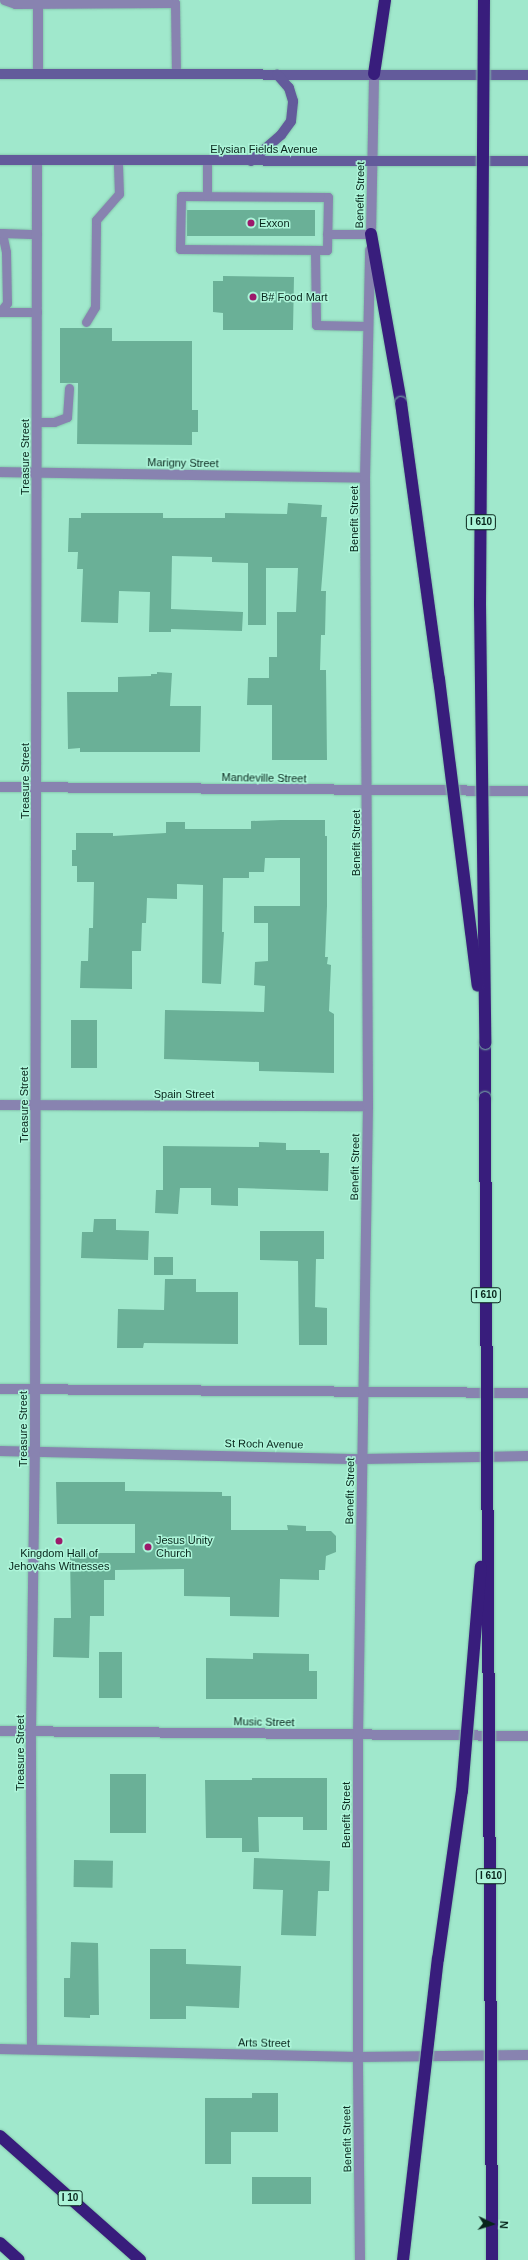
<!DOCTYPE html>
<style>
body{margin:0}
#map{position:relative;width:528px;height:2260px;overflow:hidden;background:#a0e8cc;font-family:Arial,sans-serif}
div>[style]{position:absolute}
.building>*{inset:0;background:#6ab097;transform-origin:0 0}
.roads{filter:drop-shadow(0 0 1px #84c5ac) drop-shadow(0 0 1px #84c5ac)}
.service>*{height:9px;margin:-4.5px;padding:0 4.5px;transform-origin:4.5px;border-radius:4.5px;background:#8883b0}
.minor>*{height:10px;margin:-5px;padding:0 5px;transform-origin:5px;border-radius:5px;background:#8883b0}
.tertiary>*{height:10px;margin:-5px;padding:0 5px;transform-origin:5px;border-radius:5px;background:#8883b0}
.secondary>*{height:10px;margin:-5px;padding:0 5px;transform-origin:5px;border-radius:5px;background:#635b9b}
.motorway>*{height:12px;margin:-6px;padding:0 6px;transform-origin:6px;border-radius:6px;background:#381d7c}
.bridges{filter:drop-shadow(0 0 1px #84c5ac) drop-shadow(0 0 1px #84c5ac)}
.motorway-bridge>*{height:12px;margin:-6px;padding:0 6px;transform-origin:6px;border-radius:6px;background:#381d7c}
.dots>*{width:11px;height:11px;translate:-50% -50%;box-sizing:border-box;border:2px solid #adf5d9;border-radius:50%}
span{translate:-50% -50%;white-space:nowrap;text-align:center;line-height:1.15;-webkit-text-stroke:3px #adf5d9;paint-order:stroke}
.shield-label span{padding:1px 3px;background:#adf5d9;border:1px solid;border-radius:3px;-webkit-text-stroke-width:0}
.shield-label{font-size:10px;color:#07251b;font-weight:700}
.street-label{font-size:11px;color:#07251b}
.poi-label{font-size:11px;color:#07251b}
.left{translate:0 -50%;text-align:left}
.north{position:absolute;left:472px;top:2204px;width:40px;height:40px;-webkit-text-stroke:3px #adf5d9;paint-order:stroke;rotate:94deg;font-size:11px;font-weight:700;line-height:16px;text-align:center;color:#07251b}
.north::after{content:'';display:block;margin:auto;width:14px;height:18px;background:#07251b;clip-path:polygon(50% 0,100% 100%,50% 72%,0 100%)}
</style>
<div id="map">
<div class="building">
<div style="left:187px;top:210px;width:128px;height:26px"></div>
<div style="clip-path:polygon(223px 276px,294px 277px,293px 330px,223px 330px,223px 313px,213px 312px,213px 281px,223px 281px)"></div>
<div style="clip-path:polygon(60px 328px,112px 328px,112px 341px,192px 341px,192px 410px,198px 410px,198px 432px,192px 432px,192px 445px,77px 444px,78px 383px,60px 383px)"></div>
<div style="clip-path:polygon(288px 503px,322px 505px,321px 517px,327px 517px,321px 591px,326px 591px,325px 635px,321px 635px,320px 670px,326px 670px,327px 760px,272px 760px,272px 705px,247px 705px,248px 678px,269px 678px,269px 657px,277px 657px,277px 612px,296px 612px,298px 568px,266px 568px,266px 625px,248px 625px,248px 563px,212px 562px,212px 557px,172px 556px,171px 609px,243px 612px,242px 631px,171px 629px,171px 632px,149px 632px,150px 592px,119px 591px,118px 623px,81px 622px,83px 569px,77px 569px,78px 552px,68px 552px,69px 518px,81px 518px,81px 513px,163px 513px,163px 518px,225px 518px,225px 513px,287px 514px)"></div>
<div style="clip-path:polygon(157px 672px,172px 673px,170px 706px,201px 706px,200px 752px,80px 752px,80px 748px,68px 749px,67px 692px,118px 692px,118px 677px,151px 676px,151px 674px,157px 674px)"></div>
<div style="clip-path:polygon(281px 820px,325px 820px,325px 836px,327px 836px,327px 906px,325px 957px,328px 957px,327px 964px,331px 965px,329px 1011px,334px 1014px,334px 1073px,259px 1071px,259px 1062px,164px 1059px,165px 1010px,264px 1012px,265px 986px,254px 985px,255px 962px,268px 961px,268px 923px,254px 923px,254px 906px,300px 906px,300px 858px,265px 858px,264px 872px,249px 872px,249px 878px,223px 878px,222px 932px,224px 932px,221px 984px,202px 983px,203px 885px,177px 884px,177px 899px,147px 898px,146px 923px,142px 923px,141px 951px,132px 951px,132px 989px,80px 988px,81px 961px,88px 961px,89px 928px,93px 928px,94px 882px,77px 882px,77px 866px,72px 866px,72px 850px,76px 850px,76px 833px,113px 833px,113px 836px,166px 833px,166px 822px,185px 822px,185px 829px,251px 829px,251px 821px)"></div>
<div style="left:71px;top:1020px;width:26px;height:48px"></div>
<div style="clip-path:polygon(259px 1142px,286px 1143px,286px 1150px,320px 1150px,320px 1153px,329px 1153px,328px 1191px,238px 1188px,238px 1206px,211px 1205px,211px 1188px,180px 1188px,178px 1214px,155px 1213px,156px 1190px,163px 1190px,163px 1146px,259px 1147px)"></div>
<div style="clip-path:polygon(94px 1219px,116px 1219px,116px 1230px,149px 1231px,148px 1260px,81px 1258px,82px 1232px,93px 1232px)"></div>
<div style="clip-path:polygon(260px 1231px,324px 1231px,324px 1259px,316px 1259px,315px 1307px,327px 1308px,327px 1345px,299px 1345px,298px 1261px,260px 1260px)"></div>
<div style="left:154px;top:1257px;width:19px;height:18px"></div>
<div style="clip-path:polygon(165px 1279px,196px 1279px,196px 1292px,238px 1292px,238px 1344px,144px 1343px,143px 1348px,117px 1348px,118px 1309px,164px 1310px)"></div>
<div style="clip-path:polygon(56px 1482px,125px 1482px,125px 1491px,222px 1492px,222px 1496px,231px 1496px,231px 1530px,288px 1530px,287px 1525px,306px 1526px,306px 1531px,331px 1531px,336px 1536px,336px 1552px,326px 1556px,325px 1570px,319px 1570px,319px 1580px,280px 1579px,279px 1617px,230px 1616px,230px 1597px,184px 1596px,184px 1569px,115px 1570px,115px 1580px,104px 1580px,104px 1616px,90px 1616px,89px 1658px,53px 1657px,54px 1618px,71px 1618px,70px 1553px,135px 1553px,135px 1524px,57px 1524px)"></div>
<div style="left:99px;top:1652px;width:23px;height:46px"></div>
<div style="clip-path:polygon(253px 1653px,309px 1654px,309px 1671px,317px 1671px,317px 1699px,206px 1699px,206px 1658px,253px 1659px)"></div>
<div style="left:110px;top:1774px;width:36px;height:59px"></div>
<div style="clip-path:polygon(252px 1778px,327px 1778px,327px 1830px,303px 1830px,303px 1817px,258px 1817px,259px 1852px,242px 1852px,242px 1838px,206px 1838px,205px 1780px,252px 1780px)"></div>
<div style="clip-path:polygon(254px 1858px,330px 1861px,329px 1891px,318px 1891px,316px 1936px,281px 1935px,283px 1890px,253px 1889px)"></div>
<div style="left:74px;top:1860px;width:39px;height:27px;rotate:1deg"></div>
<div style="clip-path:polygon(71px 1942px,98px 1943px,99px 2015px,90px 2015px,90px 2018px,64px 2017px,64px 1978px,70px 1978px)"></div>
<div style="clip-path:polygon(150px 1949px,186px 1949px,186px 1964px,241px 1966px,239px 2008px,186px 2006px,186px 2019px,150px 2019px)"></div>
<div style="clip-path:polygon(252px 2093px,278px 2093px,278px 2132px,231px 2132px,231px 2164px,205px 2164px,205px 2098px,252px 2098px)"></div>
<div style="left:311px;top:2177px;width:27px;height:59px;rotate:90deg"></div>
</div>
<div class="roads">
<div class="service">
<div style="left:4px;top:0;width:12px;rotate:20deg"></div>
<div style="left:15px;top:4px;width:160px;rotate:-0.4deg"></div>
<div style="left:175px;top:3px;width:71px;rotate:89.2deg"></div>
<div style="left:181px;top:196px;width:147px;rotate:0.4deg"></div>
<div style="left:328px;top:197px;width:53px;rotate:91.1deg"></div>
<div style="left:327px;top:250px;width:147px;rotate:-179.6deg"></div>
<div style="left:180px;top:249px;width:53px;rotate:-88.9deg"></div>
<div style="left:207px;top:196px;width:35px;rotate:-90deg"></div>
<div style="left:0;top:233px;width:2px"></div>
<div style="left:2px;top:233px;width:19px;rotate:78deg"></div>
<div style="left:6px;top:252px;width:51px;rotate:88.9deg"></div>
<div style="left:7px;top:303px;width:11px;rotate:128deg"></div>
<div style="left:2px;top:233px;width:35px;rotate:2deg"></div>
<div style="left:327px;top:234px;width:44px"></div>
<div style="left:315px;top:250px;width:75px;rotate:89.2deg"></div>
<div style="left:316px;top:325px;width:52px;rotate:1.1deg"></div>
<div style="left:0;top:312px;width:37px"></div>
<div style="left:86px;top:322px;width:17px;rotate:-59deg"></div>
<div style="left:95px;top:307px;width:87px;rotate:-89.3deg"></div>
<div style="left:96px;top:220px;width:35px;rotate:-49deg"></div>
<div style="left:119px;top:194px;width:33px;rotate:-92deg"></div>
<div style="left:37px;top:422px;width:17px"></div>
<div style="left:54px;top:422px;width:14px;rotate:-21deg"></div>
<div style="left:67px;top:417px;width:29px;rotate:-86deg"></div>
</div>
<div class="minor">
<div style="left:38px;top:74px;width:74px;rotate:-90deg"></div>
<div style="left:0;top:472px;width:365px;rotate:0.9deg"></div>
<div style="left:0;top:787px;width:528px;rotate:0.43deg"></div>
<div style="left:0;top:1105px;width:368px;rotate:0.2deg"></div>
<div style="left:0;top:1389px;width:528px;rotate:0.43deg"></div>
<div style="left:0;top:1451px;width:362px;rotate:1.3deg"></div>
<div style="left:362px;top:1459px;width:166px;rotate:-1deg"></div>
<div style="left:0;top:1731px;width:528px;rotate:0.54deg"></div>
<div style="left:0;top:2049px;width:358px;rotate:1.3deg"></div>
<div style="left:358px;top:2057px;width:170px;rotate:-0.7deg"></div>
<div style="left:32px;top:2049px;width:318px;rotate:-90.2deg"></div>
<div style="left:31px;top:1731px;width:279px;rotate:-89.2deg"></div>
<div style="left:35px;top:1452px;width:1292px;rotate:-89.91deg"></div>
<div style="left:360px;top:2260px;width:203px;rotate:-90.6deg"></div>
<div style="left:358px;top:2057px;width:322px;rotate:-90deg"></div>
<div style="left:358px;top:1735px;width:629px;rotate:-89.09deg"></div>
<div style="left:368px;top:1106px;width:628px;rotate:-90.27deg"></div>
<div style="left:365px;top:478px;width:228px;rotate:-88.7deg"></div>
</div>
<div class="tertiary">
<div style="left:371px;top:234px;width:160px;rotate:-88.9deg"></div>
</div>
<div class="secondary">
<div style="left:0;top:74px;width:528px;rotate:0.11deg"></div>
<div style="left:0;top:160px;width:528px;rotate:0.11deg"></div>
<div style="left:251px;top:161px;width:40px;rotate:-41deg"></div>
<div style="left:281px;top:135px;width:17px;rotate:-54deg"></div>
<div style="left:291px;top:121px;width:20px;rotate:-84deg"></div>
<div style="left:293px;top:101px;width:14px;rotate:-107deg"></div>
<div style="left:289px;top:88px;width:18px;rotate:-131deg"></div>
</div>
<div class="motorway">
<div style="left:374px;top:74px;width:75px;rotate:-81.5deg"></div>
<div style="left:371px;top:234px;width:172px;rotate:79.9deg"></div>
<div style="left:485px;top:1043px;width:55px;rotate:90deg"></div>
<div style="left:0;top:2136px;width:187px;rotate:41.5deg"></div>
<div style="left:0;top:2243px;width:25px;rotate:42deg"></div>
</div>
</div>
<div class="bridges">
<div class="motorway-bridge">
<div style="left:484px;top:0;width:604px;rotate:90.38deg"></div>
<div style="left:480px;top:604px;width:439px;rotate:89.3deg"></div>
<div style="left:401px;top:403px;width:279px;rotate:82.2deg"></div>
<div style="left:439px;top:679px;width:309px;rotate:82.8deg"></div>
<div style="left:485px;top:1098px;width:1162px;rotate:89.65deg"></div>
<div style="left:403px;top:2260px;width:303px;rotate:-83.4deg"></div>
<div style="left:438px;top:1959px;width:170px;rotate:-81.9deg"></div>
<div style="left:462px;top:1791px;width:225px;rotate:-85.2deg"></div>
</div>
</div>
<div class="dots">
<div style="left:251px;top:223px;background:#9c196b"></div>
<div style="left:253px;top:297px;background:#9c196b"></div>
<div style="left:59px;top:1541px;background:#9c196b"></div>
<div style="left:148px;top:1547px;background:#9c196b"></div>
</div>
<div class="shield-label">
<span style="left:481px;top:522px">I 610</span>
<span style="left:486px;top:1295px">I 610</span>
<span style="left:491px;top:1876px">I 610</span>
<span style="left:70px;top:2198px">I 10</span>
</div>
<div class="street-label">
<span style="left:264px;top:149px">Elysian Fields Avenue</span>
<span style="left:360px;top:195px;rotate:-89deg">Benefit Street</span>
<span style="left:25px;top:457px;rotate:-90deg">Treasure Street</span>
<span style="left:183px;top:463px;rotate:1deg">Marigny Street</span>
<span style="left:354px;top:519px;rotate:-90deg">Benefit Street</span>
<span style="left:264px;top:778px;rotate:1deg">Mandeville Street</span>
<span style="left:25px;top:781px;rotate:-90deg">Treasure Street</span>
<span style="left:356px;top:843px;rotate:-90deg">Benefit Street</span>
<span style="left:184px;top:1094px">Spain Street</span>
<span style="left:24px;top:1105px;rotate:-90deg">Treasure Street</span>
<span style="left:355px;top:1167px;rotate:-89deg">Benefit Street</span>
<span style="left:23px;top:1429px;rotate:-90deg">Treasure Street</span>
<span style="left:264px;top:1444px;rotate:1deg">St Roch Avenue</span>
<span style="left:350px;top:1491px;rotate:-89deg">Benefit Street</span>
<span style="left:264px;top:1722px;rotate:1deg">Music Street</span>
<span style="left:20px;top:1753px;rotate:-90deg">Treasure Street</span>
<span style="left:346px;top:1815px;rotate:-90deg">Benefit Street</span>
<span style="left:264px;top:2043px;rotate:1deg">Arts Street</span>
<span style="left:347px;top:2139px;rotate:-91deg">Benefit Street</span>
</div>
<div class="poi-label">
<span class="left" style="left:259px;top:223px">Exxon</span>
<span class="left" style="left:261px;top:297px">B# Food Mart</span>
<span class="left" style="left:156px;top:1547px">Jesus Unity<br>Church</span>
<span style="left:59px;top:1560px">Kingdom Hall of<br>Jehovahs Witnesses</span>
</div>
<div class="north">N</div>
</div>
